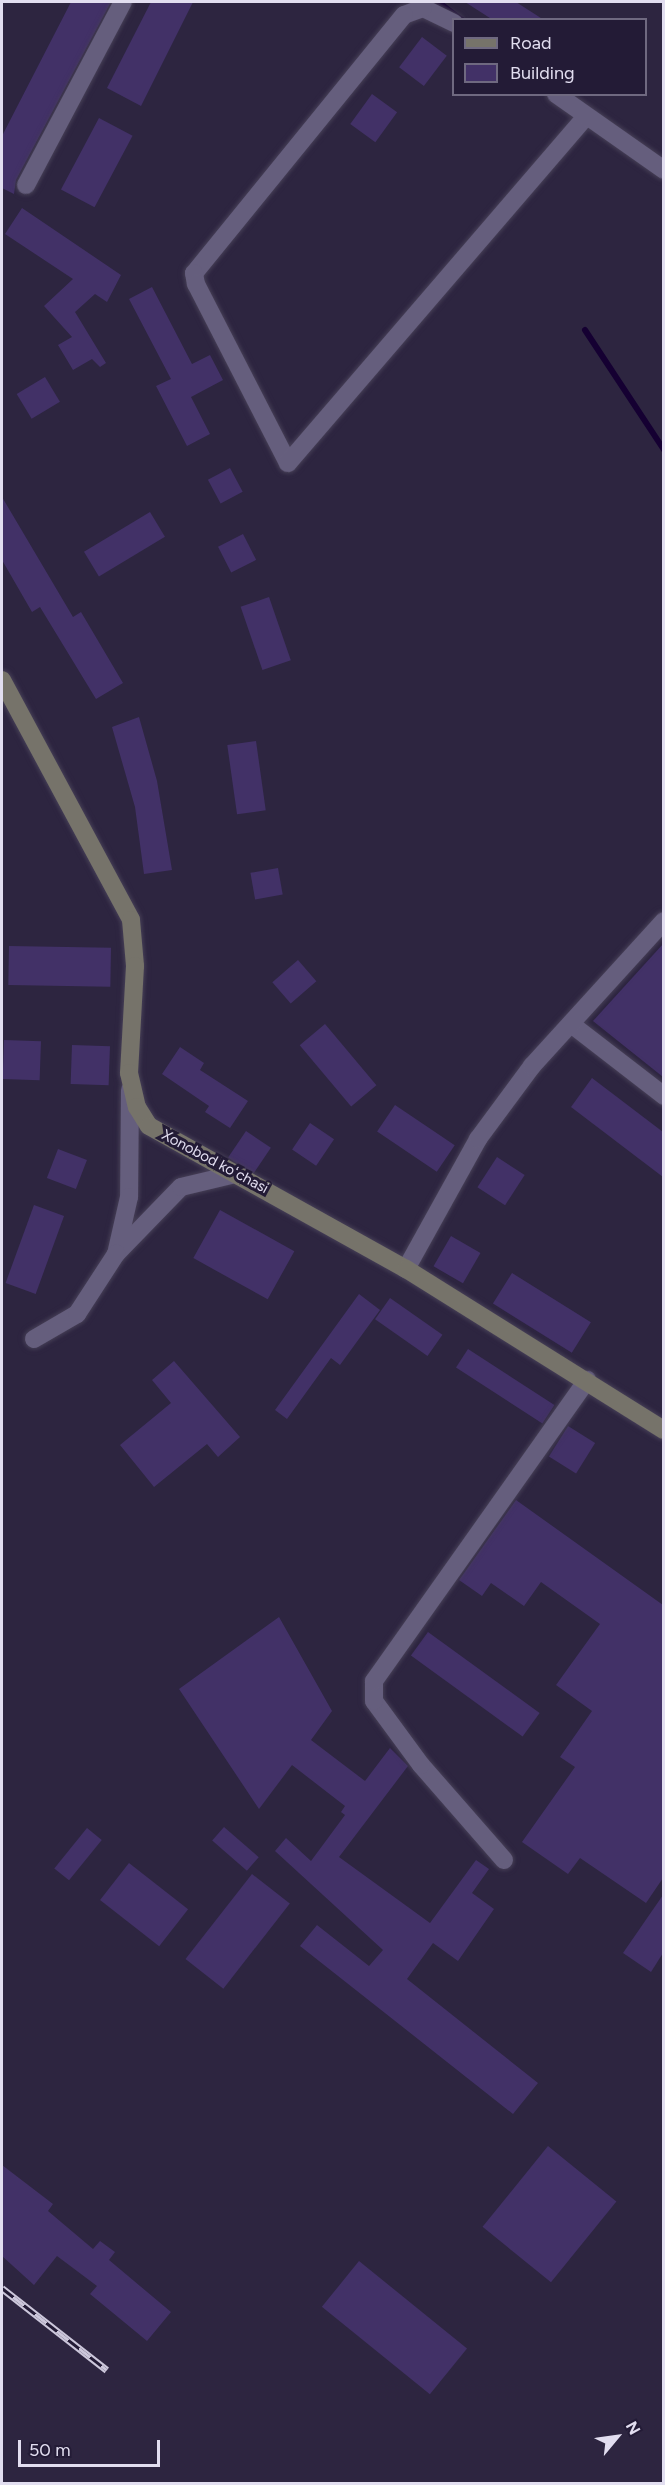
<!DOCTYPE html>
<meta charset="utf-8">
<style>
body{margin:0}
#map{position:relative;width:665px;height:2485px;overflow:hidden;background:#2d2540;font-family:Figtree,sans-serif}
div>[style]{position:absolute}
.stream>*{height:6px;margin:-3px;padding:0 3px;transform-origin:3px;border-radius:3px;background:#150032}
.building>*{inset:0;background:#423167;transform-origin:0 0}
.roads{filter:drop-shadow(0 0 2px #463f56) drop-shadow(0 0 2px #463f56)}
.street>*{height:18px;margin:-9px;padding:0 9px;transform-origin:9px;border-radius:9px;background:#655e7d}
.secondary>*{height:18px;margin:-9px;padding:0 9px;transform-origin:9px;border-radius:9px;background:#76736a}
.rail>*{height:7px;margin-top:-3.5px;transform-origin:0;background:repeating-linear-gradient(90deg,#231b36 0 14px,#ccc7db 0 28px);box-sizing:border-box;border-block:2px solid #ccc7db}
span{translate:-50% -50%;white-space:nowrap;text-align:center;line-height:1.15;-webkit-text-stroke:6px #231b36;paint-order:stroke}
.street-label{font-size:15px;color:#e2def0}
.frame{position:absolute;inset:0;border:3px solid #e2def0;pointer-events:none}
.legend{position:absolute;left:452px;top:18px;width:195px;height:78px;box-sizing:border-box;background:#231b36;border:2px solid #6f6980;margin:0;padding:8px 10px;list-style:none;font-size:18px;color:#e2def0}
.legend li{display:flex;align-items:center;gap:12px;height:30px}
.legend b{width:30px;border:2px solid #6f6980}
.north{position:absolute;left:587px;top:2407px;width:60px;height:60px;-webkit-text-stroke:4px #231b36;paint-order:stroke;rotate:61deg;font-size:16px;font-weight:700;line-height:24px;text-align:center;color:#e2def0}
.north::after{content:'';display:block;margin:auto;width:21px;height:27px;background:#e2def0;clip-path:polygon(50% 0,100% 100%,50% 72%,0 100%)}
.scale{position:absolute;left:18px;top:2440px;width:142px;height:27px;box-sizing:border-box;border:3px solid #e2def0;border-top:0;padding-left:8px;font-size:18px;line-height:21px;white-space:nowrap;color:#e2def0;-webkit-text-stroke:4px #231b36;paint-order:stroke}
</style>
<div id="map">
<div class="stream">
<div style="left:438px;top:2px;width:30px;rotate:37deg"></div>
<div style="left:585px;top:330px;width:144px;rotate:56.6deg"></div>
</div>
<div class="building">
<div style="clip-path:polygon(71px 2px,111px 2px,16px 180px,14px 194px,2px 188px,2px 136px)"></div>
<div style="clip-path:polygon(151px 2px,193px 2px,141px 106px,107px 88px)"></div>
<div style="clip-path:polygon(465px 2px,516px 2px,544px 20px,493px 20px)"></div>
<div style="left:422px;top:37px;width:31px;height:38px;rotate:37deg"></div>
<div style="left:372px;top:94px;width:31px;height:37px;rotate:36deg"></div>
<div style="left:99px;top:118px;width:38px;height:81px;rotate:28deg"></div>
<div style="clip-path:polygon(22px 208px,121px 275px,107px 302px,95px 294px,75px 312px,106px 363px,100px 367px,92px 359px,73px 370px,58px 345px,72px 337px,44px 306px,73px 279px,5px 234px)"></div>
<div style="clip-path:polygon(152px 287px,192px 364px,210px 355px,223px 380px,191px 397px,210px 434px,187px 446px,156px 386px,171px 379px,129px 299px)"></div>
<div style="left:45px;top:377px;width:29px;height:33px;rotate:59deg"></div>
<div style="left:230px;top:468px;width:27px;height:25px;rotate:62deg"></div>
<div style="clip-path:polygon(2px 497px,73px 617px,81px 612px,123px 683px,96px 699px,40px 607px,32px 612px,2px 560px)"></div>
<div style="left:150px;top:512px;width:29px;height:77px;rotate:59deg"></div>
<div style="left:243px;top:534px;width:29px;height:28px;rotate:63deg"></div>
<div style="left:269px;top:597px;width:67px;height:30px;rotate:71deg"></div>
<div style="clip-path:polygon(139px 717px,157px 781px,172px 870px,144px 874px,135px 807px,112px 727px)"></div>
<div style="left:256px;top:741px;width:70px;height:29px;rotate:82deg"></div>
<div style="left:278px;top:868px;width:27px;height:28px;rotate:80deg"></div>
<div style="clip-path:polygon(663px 944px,663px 1077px,593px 1021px)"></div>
<div style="left:9px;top:946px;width:102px;height:39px;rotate:1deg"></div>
<div style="left:298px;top:960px;width:28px;height:34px;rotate:49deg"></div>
<div style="left:325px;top:1024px;width:80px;height:33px;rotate:50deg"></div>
<div style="left:4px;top:1040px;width:37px;height:39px;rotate:2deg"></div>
<div style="left:72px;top:1045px;width:38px;height:39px;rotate:2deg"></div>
<div style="clip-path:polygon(180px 1047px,204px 1063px,200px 1070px,248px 1101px,230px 1128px,205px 1112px,209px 1106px,162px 1074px)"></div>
<div style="clip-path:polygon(592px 1078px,663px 1132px,663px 1177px,571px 1107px)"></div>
<div style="left:395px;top:1105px;width:72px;height:32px;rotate:34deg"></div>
<div style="left:310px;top:1123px;width:29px;height:32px;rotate:34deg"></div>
<div style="left:246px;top:1131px;width:30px;height:32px;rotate:34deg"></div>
<div style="left:58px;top:1149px;width:31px;height:31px;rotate:21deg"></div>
<div style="left:497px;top:1157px;width:33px;height:36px;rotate:33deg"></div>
<div style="left:34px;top:1205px;width:32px;height:83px;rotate:20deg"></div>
<div style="left:220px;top:1210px;width:85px;height:55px;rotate:29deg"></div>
<div style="left:451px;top:1236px;width:34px;height:35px;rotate:30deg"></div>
<div style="left:512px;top:1273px;width:93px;height:36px;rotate:32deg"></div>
<div style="clip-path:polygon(359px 1294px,380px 1310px,340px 1365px,331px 1358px,287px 1419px,275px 1410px)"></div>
<div style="left:390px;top:1298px;width:64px;height:26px;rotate:35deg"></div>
<div style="left:468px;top:1349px;width:103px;height:22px;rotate:33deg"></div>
<div style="clip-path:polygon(174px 1361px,240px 1437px,218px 1457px,207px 1444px,154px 1487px,120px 1445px,171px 1403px,152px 1380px)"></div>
<div style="left:568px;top:1426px;width:32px;height:36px;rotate:32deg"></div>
<div style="clip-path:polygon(516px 1500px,663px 1605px,663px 1878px,646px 1903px,580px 1858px,568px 1874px,522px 1842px,575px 1767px,560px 1757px,592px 1711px,556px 1685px,600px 1624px,541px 1582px,524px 1606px,491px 1583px,482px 1596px,459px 1580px)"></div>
<div style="clip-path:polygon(279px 1617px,332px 1711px,311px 1740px,365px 1781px,390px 1748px,408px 1766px,339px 1857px,430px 1923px,476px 1860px,489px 1869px,472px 1893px,494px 1909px,458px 1961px,433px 1943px,407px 1979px,538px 2083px,513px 2114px,300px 1946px,317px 1925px,369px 1966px,383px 1950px,275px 1851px,286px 1838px,311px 1861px,345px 1815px,341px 1812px,345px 1806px,292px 1765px,259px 1809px,179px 1689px)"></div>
<div style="left:428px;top:1632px;width:138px;height:29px;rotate:36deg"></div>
<div style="left:224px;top:1827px;width:46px;height:18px;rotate:41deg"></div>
<div style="left:87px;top:1828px;width:19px;height:52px;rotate:39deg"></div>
<div style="left:129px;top:1863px;width:75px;height:47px;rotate:38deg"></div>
<div style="left:252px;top:1874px;width:48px;height:108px;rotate:38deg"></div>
<div style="clip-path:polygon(663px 1895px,663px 1953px,651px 1972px,623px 1953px)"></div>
<div style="left:548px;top:2146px;width:88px;height:104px;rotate:39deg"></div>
<div style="clip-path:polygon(2px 2165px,53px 2204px,48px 2211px,93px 2249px,100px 2241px,115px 2252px,109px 2260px,171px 2312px,147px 2341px,90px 2294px,97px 2286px,57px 2256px,34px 2285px,2px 2256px)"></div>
<div style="left:359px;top:2261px;width:139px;height:59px;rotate:39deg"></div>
</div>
<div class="roads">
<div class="street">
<div style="left:454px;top:23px;width:34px;rotate:-154deg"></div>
<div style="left:423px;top:8px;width:20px;rotate:160deg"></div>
<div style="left:404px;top:15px;width:333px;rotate:129.1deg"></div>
<div style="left:194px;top:273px;width:11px;rotate:80deg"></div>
<div style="left:196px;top:284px;width:201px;rotate:62.8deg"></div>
<div style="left:288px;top:463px;width:457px;rotate:-49.3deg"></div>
<div style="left:556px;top:94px;width:132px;rotate:35.1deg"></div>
<div style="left:26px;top:185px;width:207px;rotate:-62.1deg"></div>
<div style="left:571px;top:1024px;width:118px;rotate:37.7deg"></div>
<div style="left:130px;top:1090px;width:107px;rotate:90.5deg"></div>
<div style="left:129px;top:1197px;width:58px;rotate:102.8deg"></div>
<div style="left:116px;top:1254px;width:93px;rotate:-45.9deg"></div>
<div style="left:181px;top:1187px;width:56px;rotate:-13.5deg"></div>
<div style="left:406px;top:1269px;width:149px;rotate:-61deg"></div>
<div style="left:478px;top:1139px;width:91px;rotate:-53.5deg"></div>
<div style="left:532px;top:1066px;width:196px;rotate:-47.7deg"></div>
<div style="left:34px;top:1339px;width:50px;rotate:-30.2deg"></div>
<div style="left:77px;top:1314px;width:72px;rotate:-57deg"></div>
<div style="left:504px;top:1860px;width:126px;rotate:-131.1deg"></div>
<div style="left:421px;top:1765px;width:79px;rotate:-126.3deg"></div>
<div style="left:374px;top:1701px;width:20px;rotate:-90deg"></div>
<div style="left:374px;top:1681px;width:369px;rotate:-54.7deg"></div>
</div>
<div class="secondary">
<div style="left:2px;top:680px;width:272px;rotate:61.7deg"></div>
<div style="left:131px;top:920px;width:46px;rotate:85deg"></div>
<div style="left:135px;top:966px;width:107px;rotate:93.2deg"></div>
<div style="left:129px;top:1073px;width:35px;rotate:77deg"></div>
<div style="left:137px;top:1107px;width:22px;rotate:58deg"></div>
<div style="left:149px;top:1126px;width:294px;rotate:29.1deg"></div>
<div style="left:406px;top:1269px;width:304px;rotate:32deg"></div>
</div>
</div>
<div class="rail">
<div style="left:2px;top:2288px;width:133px;rotate:38deg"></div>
</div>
<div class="street-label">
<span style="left:215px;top:1162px;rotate:28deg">Xonobod koʻchasi</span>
</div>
<div class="frame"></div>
<ul class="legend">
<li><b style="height:8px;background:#76736a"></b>Road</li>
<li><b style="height:16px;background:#423167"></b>Building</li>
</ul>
<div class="north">N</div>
<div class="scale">50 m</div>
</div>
